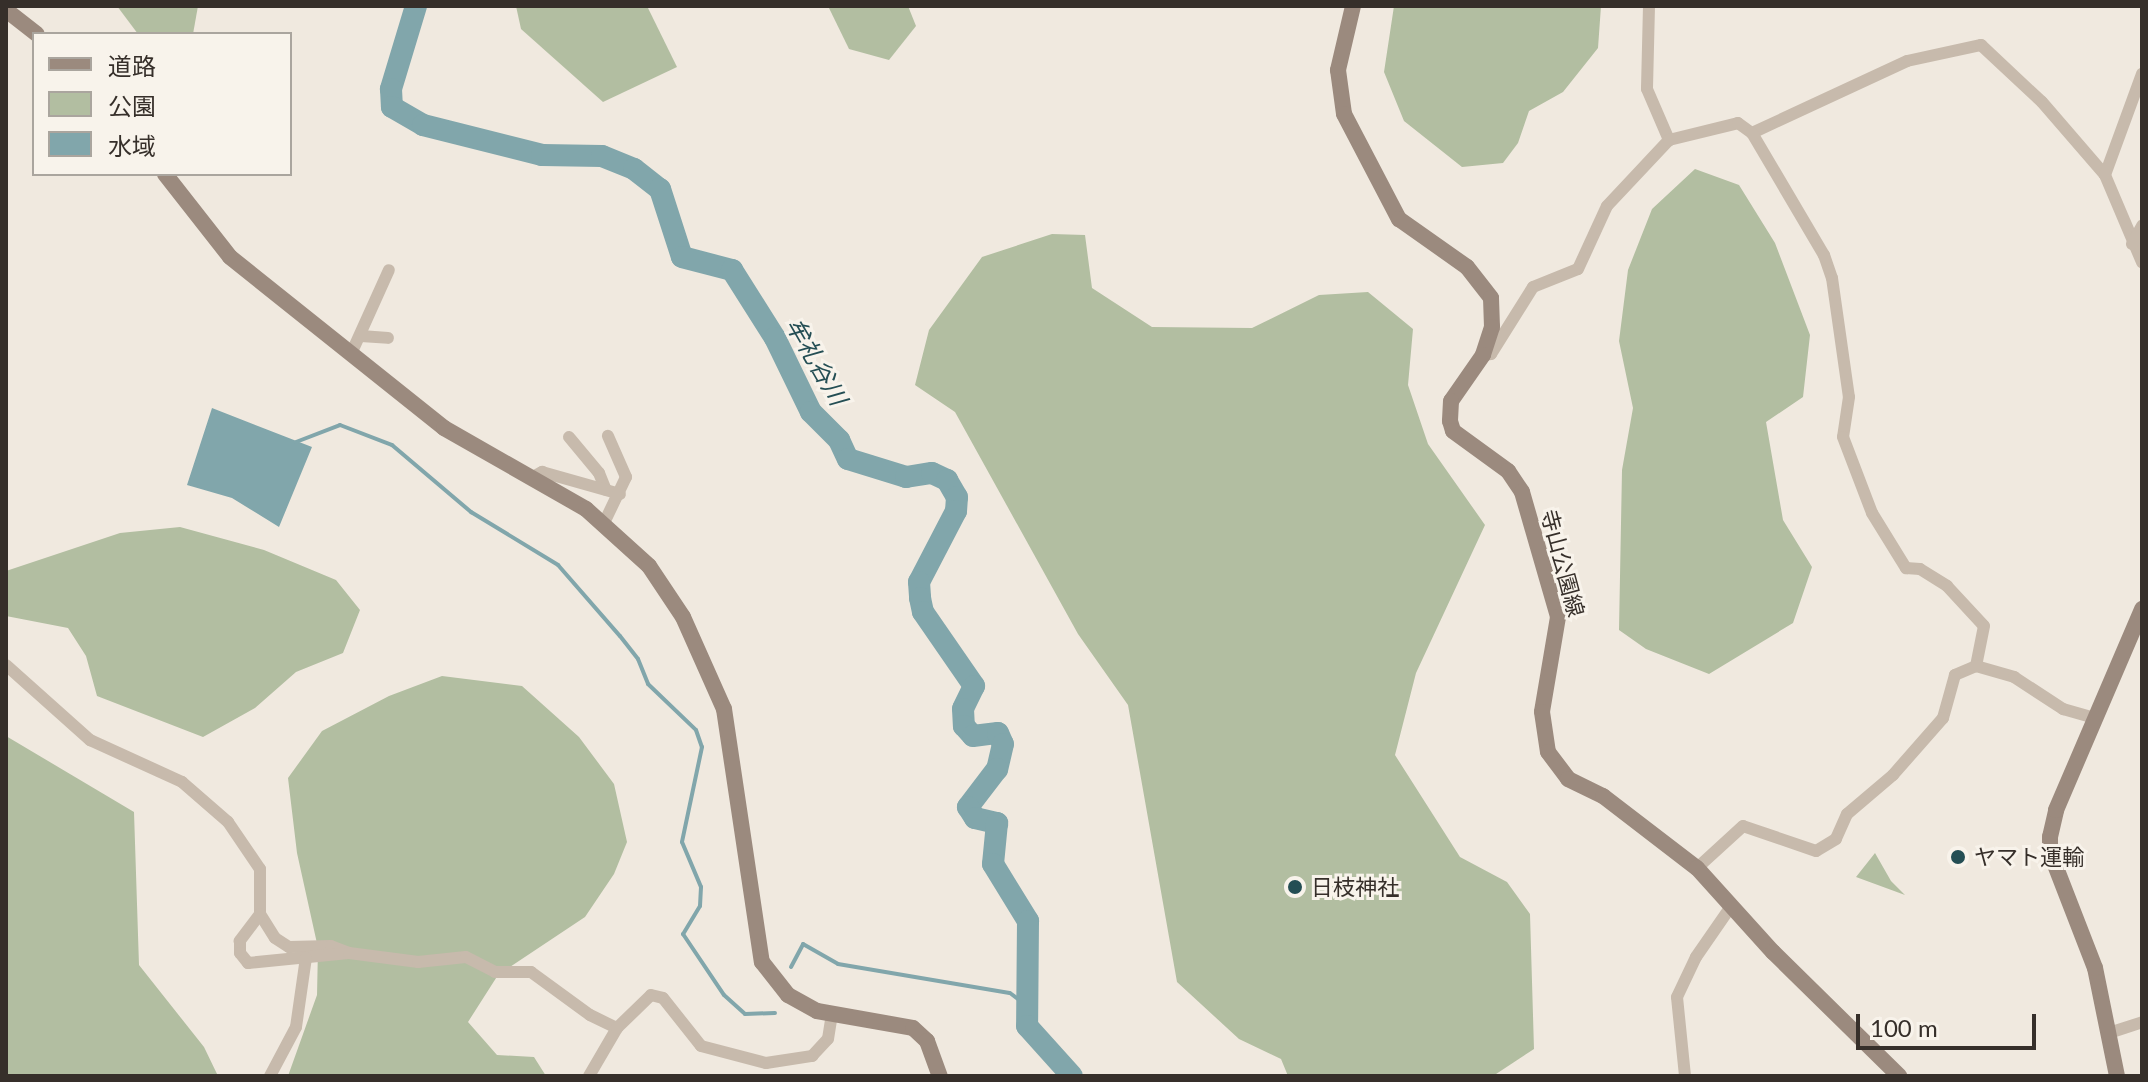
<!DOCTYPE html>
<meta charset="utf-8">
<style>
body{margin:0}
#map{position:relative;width:2148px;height:1082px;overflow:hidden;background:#f0e9df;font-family:Lato,"Noto Sans JP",sans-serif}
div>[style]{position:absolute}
.green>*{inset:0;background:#b2bea1}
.water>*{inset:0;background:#81a6ab}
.stream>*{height:4px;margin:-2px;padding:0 2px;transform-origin:2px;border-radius:2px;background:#81a6ab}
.river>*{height:22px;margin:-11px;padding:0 11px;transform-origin:11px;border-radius:11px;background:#81a6ab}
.street>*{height:12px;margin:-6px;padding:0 6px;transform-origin:6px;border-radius:6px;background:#c7baac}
.secondary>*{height:16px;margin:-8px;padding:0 8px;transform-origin:8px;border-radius:8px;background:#9b8a7e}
.dots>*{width:22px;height:22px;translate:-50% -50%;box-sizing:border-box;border:4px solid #f8f3eb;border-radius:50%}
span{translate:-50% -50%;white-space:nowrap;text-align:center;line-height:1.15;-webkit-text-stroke:6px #f8f3eb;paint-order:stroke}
.street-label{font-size:22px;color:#362f2a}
.poi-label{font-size:22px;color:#362f2a}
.left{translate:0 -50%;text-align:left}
.water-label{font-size:24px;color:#244e54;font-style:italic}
.frame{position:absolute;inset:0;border:8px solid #362f2a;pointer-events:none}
.legend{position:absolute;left:32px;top:32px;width:260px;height:144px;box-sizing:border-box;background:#f8f3eb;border:2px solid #aaa59e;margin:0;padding:10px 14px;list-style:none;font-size:24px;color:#362f2a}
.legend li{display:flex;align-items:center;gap:16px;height:40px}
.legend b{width:40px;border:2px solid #aaa59e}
.scale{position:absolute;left:1856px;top:1014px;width:180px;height:36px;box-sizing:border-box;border:4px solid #362f2a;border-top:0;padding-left:10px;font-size:24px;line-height:28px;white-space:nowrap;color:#362f2a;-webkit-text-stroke:6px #f8f3eb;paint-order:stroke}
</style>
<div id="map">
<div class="green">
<div style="clip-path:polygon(117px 6px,198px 6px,193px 34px,138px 34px)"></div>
<div style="clip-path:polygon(516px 6px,647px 6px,677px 67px,603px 102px,521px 29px)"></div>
<div style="clip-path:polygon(828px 6px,908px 6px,916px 26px,889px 60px,849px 49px)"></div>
<div style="clip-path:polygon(1394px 6px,1601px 6px,1598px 48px,1563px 92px,1529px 111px,1518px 143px,1503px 163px,1462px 167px,1404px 121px,1384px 72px)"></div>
<div style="clip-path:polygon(1695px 169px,1739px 185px,1775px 243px,1810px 335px,1803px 397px,1766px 422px,1783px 520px,1812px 567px,1793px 623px,1709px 674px,1646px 649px,1619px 630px,1622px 470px,1633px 408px,1619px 341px,1628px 270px,1652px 209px)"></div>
<div style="clip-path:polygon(1052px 234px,1085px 235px,1092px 288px,1152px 327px,1252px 328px,1319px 295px,1368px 292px,1413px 329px,1408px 385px,1428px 444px,1485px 525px,1416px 673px,1395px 755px,1460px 857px,1507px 882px,1530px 914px,1534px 1049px,1493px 1076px,1288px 1076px,1281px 1059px,1239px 1039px,1177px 982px,1128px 705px,1078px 634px,955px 412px,915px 385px,929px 330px,982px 257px)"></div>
<div style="clip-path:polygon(180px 527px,264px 550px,336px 580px,360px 610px,343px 653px,296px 672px,255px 708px,203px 737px,97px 696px,86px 656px,68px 628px,6px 616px,6px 571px,120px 533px)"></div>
<div style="clip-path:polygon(442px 676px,522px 686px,579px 737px,614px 784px,627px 842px,614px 874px,585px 917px,498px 975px,468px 1022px,497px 1055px,534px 1057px,546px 1076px,288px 1076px,317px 995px,318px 948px,297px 853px,288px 778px,322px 731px,389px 696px)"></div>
<div style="clip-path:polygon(6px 736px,134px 812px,139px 965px,204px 1047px,218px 1076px,6px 1076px)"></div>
<div style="clip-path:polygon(1875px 853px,1891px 881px,1905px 895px,1856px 877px)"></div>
</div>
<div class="water">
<div style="clip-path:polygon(212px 408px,312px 447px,279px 527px,232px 498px,187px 485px)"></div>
</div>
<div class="stream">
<div style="left:296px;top:442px;width:47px;rotate:-21.1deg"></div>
<div style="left:340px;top:425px;width:56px;rotate:21deg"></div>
<div style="left:392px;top:445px;width:104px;rotate:40.3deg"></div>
<div style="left:471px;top:512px;width:102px;rotate:31.3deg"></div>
<div style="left:558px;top:565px;width:94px;rotate:48.9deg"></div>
<div style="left:620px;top:636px;width:29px;rotate:52deg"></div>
<div style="left:638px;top:659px;width:27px;rotate:68deg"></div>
<div style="left:648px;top:684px;width:66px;rotate:43.8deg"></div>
<div style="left:696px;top:730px;width:18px;rotate:71deg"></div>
<div style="left:702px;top:747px;width:97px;rotate:101.9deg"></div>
<div style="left:682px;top:842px;width:49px;rotate:67.1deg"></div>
<div style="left:701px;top:887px;width:19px;rotate:93deg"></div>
<div style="left:700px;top:906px;width:33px;rotate:121deg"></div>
<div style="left:683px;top:934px;width:73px;rotate:56.1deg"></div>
<div style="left:724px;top:995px;width:28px;rotate:42deg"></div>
<div style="left:745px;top:1014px;width:30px;rotate:-2deg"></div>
<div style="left:791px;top:967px;width:26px;rotate:-62deg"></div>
<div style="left:803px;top:944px;width:40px;rotate:29.7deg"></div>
<div style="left:838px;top:964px;width:174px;rotate:9.6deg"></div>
<div style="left:1010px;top:993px;width:20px;rotate:37deg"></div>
</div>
<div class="river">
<div style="left:416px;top:6px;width:87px;rotate:106.8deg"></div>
<div style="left:391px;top:89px;width:18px;rotate:87deg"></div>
<div style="left:392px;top:107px;width:36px;rotate:30deg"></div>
<div style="left:423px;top:125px;width:123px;rotate:14.1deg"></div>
<div style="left:542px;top:155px;width:60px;rotate:1deg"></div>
<div style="left:602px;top:156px;width:35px;rotate:22deg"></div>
<div style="left:634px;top:169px;width:33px;rotate:38deg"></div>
<div style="left:660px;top:189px;width:71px;rotate:72.1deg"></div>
<div style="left:682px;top:257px;width:52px;rotate:14.6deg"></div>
<div style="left:732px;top:270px;width:80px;rotate:57.7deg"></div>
<div style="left:775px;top:338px;width:82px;rotate:64.1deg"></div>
<div style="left:811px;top:412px;width:40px;rotate:45deg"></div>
<div style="left:839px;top:440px;width:21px;rotate:65deg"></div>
<div style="left:848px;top:459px;width:61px;rotate:17.2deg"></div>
<div style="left:906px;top:477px;width:26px;rotate:-9deg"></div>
<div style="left:932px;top:473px;width:17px;rotate:25deg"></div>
<div style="left:947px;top:480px;width:20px;rotate:60deg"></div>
<div style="left:957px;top:497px;width:14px;rotate:94deg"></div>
<div style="left:956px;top:511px;width:80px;rotate:117.5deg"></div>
<div style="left:919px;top:582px;width:16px;rotate:86deg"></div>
<div style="left:920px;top:598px;width:14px;rotate:78deg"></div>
<div style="left:923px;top:612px;width:90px;rotate:55.4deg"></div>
<div style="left:974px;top:686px;width:25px;rotate:116deg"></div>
<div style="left:963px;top:709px;width:17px;rotate:87deg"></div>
<div style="left:964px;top:726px;width:13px;rotate:48deg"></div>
<div style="left:973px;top:736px;width:25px;rotate:-7deg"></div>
<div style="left:998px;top:733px;width:12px;rotate:66deg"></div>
<div style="left:1003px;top:744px;width:26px;rotate:103deg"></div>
<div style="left:997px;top:769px;width:48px;rotate:127.3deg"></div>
<div style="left:968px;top:807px;width:13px;rotate:58deg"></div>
<div style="left:975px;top:818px;width:23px;rotate:13deg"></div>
<div style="left:997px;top:823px;width:41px;rotate:95.6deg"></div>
<div style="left:993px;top:864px;width:67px;rotate:58.4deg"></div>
<div style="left:1028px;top:921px;width:105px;rotate:90.5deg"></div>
<div style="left:1027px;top:1026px;width:67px;rotate:48deg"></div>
</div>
<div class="street">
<div style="left:1649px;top:6px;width:83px;rotate:91.4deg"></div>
<div style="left:1647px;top:89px;width:56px;rotate:66.7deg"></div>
<div style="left:1752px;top:133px;width:171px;rotate:-24.9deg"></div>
<div style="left:1907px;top:61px;width:76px;rotate:-12.2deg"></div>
<div style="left:1981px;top:45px;width:83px;rotate:43.1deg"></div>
<div style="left:2042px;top:102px;width:96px;rotate:49.2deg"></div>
<div style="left:2105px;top:175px;width:95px;rotate:67deg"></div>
<div style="left:2105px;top:175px;width:108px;rotate:-69.9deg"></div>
<div style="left:2132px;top:244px;width:21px;rotate:-61deg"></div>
<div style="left:361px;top:336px;width:27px;rotate:4deg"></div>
<div style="left:351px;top:354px;width:92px;rotate:-65.7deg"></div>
<div style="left:1483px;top:355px;width:8px;rotate:-7deg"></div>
<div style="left:1491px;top:354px;width:79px;rotate:-57.9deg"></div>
<div style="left:1533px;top:287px;width:48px;rotate:-21.8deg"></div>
<div style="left:1578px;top:269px;width:69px;rotate:-65.3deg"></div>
<div style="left:1607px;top:206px;width:91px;rotate:-46.8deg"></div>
<div style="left:1669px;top:140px;width:71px;rotate:-13.8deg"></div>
<div style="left:1738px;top:123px;width:17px;rotate:36deg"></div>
<div style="left:1752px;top:133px;width:142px;rotate:59.5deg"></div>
<div style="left:1824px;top:255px;width:24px;rotate:71deg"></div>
<div style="left:1832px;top:278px;width:120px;rotate:81.9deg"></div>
<div style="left:1849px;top:397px;width:40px;rotate:98.5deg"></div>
<div style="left:1843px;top:437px;width:81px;rotate:69.1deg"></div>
<div style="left:1872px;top:513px;width:65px;rotate:58.3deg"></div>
<div style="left:1906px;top:568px;width:14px;rotate:4deg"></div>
<div style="left:1920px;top:569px;width:32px;rotate:32deg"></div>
<div style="left:1947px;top:586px;width:54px;rotate:47.2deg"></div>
<div style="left:1984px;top:626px;width:41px;rotate:101.3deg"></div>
<div style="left:1976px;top:666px;width:23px;rotate:157deg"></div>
<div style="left:1955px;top:675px;width:45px;rotate:105.6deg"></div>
<div style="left:1943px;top:718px;width:76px;rotate:131.3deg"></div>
<div style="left:1893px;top:775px;width:60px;rotate:139.7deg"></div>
<div style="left:1847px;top:814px;width:27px;rotate:114deg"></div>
<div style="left:1836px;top:839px;width:23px;rotate:149deg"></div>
<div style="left:1816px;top:851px;width:77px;rotate:-161.1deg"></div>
<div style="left:1743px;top:826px;width:62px;rotate:137.6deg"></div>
<div style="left:569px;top:437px;width:47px;rotate:50.2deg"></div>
<div style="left:599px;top:473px;width:18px;rotate:68deg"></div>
<div style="left:531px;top:478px;width:13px;rotate:-29deg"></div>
<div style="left:542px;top:472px;width:81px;rotate:15.8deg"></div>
<div style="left:604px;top:523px;width:51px;rotate:-64.4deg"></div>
<div style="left:626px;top:477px;width:45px;rotate:-113.7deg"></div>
<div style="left:6px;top:665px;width:113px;rotate:41.8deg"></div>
<div style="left:90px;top:740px;width:101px;rotate:24.5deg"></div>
<div style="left:182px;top:782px;width:61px;rotate:41deg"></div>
<div style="left:228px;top:822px;width:57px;rotate:55.8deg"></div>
<div style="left:260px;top:869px;width:45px;rotate:90deg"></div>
<div style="left:260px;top:914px;width:28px;rotate:58deg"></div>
<div style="left:275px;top:938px;width:17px;rotate:33deg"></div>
<div style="left:289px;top:947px;width:42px;rotate:-1.4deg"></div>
<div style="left:331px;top:946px;width:19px;rotate:21deg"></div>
<div style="left:1976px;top:666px;width:40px;rotate:16deg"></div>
<div style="left:2014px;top:677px;width:59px;rotate:33.1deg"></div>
<div style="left:2063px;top:709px;width:32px;rotate:16deg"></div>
<div style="left:260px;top:914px;width:34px;rotate:127deg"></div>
<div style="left:240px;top:941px;width:12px;rotate:90deg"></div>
<div style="left:240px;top:953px;width:13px;rotate:51deg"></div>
<div style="left:248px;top:963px;width:101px;rotate:-5.7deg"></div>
<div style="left:349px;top:953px;width:70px;rotate:7.4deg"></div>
<div style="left:418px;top:962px;width:48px;rotate:-5.9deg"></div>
<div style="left:466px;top:957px;width:33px;rotate:27deg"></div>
<div style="left:495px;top:972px;width:36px"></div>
<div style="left:531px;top:972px;width:73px;rotate:36.1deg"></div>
<div style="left:590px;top:1015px;width:30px;rotate:26deg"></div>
<div style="left:2112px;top:1032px;width:32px;rotate:-18deg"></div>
<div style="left:270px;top:1076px;width:55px;rotate:-62deg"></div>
<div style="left:296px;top:1027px;width:70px;rotate:-81.8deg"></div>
<div style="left:589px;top:1076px;width:56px;rotate:-59.7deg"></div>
<div style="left:617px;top:1028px;width:47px;rotate:-44.1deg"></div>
<div style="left:651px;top:995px;width:12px;rotate:14deg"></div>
<div style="left:663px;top:998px;width:61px;rotate:51.6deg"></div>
<div style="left:701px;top:1046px;width:67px;rotate:14.7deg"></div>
<div style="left:766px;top:1063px;width:47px;rotate:-8.7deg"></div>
<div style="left:812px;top:1056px;width:23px;rotate:-47deg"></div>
<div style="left:828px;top:1039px;width:24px;rotate:-81deg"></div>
<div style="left:1685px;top:1076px;width:79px;rotate:-95.8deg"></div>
<div style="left:1677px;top:997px;width:44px;rotate:-64.6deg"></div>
<div style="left:1696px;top:957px;width:63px;rotate:-55.3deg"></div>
</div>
<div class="secondary">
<div style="left:1353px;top:6px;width:66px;rotate:103.2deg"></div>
<div style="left:1338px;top:70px;width:44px;rotate:82.2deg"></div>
<div style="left:1344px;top:114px;width:119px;rotate:62.4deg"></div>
<div style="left:1399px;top:219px;width:83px;rotate:35.2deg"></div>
<div style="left:1467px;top:267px;width:39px;rotate:52deg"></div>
<div style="left:1491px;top:298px;width:29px;rotate:88deg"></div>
<div style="left:1492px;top:327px;width:29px;rotate:108deg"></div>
<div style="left:1483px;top:355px;width:56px;rotate:124.8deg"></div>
<div style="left:1451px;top:401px;width:20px;rotate:93deg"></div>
<div style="left:1450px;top:421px;width:10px;rotate:73deg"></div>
<div style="left:1453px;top:431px;width:68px;rotate:36deg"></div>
<div style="left:1508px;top:471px;width:25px;rotate:56deg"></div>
<div style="left:1522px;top:492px;width:130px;rotate:73.9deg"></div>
<div style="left:1558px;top:617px;width:96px;rotate:99.6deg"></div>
<div style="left:1542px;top:712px;width:40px;rotate:81.5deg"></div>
<div style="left:1548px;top:752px;width:34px;rotate:53deg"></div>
<div style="left:1568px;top:779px;width:39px;rotate:26deg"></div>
<div style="left:1603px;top:796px;width:118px;rotate:37.5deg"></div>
<div style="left:1697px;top:868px;width:113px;rotate:47.9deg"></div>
<div style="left:1773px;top:952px;width:177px;rotate:44.5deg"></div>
<div style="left:6px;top:10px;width:39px;rotate:38deg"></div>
<div style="left:165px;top:174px;width:105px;rotate:51.9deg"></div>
<div style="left:230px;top:257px;width:274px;rotate:38.6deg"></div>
<div style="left:444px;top:428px;width:163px;rotate:29.7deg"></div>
<div style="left:586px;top:509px;width:85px;rotate:42.1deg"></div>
<div style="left:649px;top:566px;width:61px;rotate:56.3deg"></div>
<div style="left:683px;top:617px;width:101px;rotate:66deg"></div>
<div style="left:724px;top:709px;width:256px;rotate:81.5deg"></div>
<div style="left:762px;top:962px;width:42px;rotate:51.8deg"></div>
<div style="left:788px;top:995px;width:33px;rotate:29deg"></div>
<div style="left:817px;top:1011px;width:97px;rotate:10deg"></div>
<div style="left:913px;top:1028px;width:19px;rotate:43deg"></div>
<div style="left:927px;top:1041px;width:37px;rotate:70deg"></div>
<div style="left:2117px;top:1076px;width:110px;rotate:-101.5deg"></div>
<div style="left:2095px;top:968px;width:124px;rotate:-111.2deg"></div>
<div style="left:2050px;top:852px;width:15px;rotate:-90deg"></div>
<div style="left:2050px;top:837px;width:28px;rotate:-77deg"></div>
<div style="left:2056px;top:810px;width:219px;rotate:-66.8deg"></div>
</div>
<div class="dots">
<div style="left:1958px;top:857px;background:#244e54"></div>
<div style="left:1295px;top:887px;background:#244e54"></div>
</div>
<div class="street-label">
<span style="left:1563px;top:563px;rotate:75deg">寺山公園線</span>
</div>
<div class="poi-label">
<span class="left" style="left:1974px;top:857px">ヤマト運輸</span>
<span class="left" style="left:1311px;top:887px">日枝神社</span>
</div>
<div class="water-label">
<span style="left:817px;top:361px;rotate:60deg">牟礼谷川</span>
</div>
<div class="frame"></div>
<ul class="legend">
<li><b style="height:10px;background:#9b8a7e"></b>道路</li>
<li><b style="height:22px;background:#b2bea1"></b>公園</li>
<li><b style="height:22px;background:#81a6ab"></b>水域</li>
</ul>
<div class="scale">100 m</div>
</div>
